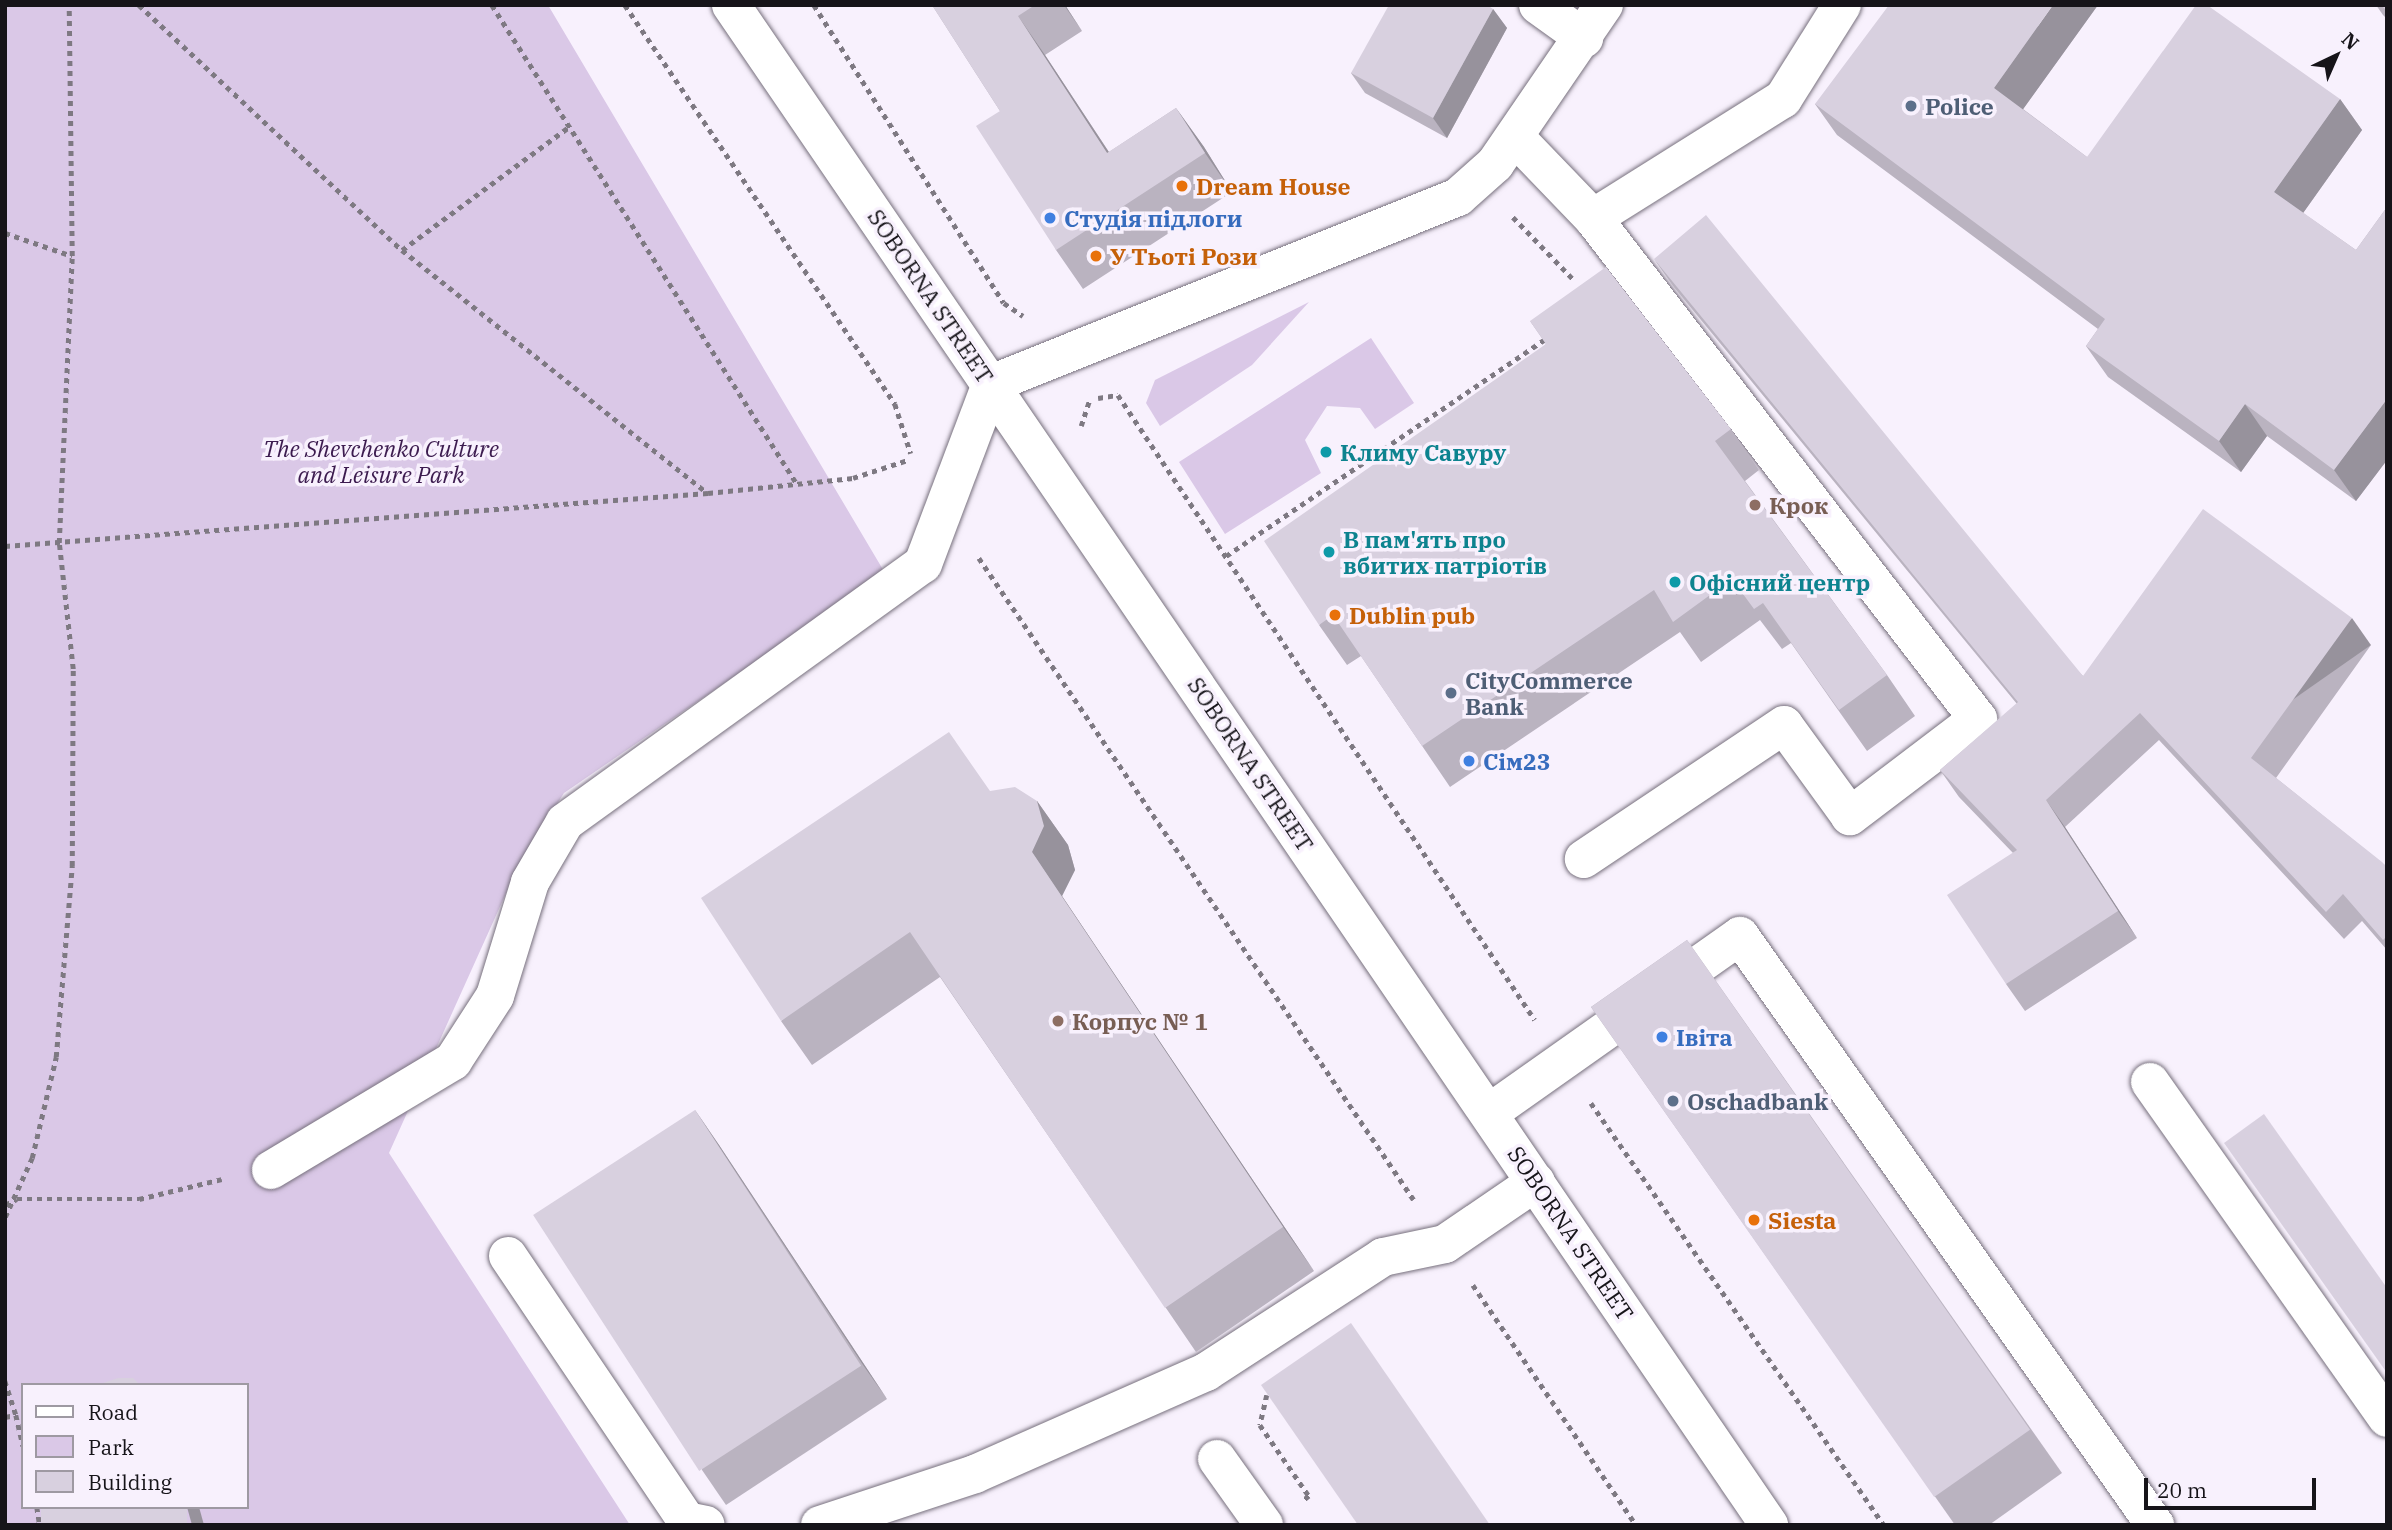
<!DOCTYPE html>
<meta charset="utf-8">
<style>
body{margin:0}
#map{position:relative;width:2392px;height:1530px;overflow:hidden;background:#f8f1fd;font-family:"IBM Plex Serif",serif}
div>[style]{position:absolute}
.green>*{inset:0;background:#dac8e7}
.path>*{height:4.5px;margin-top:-2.25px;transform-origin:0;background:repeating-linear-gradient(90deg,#7e7982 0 5px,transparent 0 10px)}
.roads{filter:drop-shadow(0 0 2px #77707d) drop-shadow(0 0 2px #77707d)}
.minor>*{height:38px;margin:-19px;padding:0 19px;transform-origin:19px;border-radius:19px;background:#fff}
.major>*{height:38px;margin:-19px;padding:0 19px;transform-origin:19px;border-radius:19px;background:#fff}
.wall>*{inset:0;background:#bab3c0}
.shaded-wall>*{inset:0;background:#97929c;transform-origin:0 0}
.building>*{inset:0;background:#d8d0df;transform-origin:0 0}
.dots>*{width:19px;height:19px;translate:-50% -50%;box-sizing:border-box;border:4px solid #f8f1fd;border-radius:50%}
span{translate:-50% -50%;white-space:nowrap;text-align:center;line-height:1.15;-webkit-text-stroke:7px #f8f1fd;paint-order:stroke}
.service-label{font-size:23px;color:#4e5e75;font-weight:700}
.left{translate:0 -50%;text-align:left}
.food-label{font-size:23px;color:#c56008;font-weight:700}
.shop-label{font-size:23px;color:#366cbe;font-weight:700}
.street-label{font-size:23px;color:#161419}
.park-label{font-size:23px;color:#3c1b4f;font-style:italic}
.culture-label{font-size:23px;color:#0d838f;font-weight:700}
.education-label{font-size:23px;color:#785e54;font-weight:700}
.frame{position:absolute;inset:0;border:7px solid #161419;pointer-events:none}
.legend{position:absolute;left:21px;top:1383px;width:228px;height:126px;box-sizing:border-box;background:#f8f1fd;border:2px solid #9e99a2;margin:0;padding:9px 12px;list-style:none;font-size:21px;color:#161419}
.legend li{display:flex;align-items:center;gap:14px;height:35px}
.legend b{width:35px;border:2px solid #9e99a2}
.north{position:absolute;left:2301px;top:21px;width:70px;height:70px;-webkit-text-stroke:5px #f8f1fd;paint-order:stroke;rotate:44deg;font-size:19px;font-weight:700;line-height:28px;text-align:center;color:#161419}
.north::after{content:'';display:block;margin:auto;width:24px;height:32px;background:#161419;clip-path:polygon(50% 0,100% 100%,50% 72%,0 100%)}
.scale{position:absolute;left:2144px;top:1478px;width:172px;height:32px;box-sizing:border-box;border:4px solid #161419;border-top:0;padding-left:9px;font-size:21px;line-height:24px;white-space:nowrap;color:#161419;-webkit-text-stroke:5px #f8f1fd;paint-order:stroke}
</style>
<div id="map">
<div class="green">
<div style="clip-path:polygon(evenodd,5px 5px,548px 5px,885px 573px,564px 793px,521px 860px,389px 1153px,630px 1525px,5px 1525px,5px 5px,23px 1385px,247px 1385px,247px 1507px,23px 1507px,23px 1385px)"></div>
<div style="clip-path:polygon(1309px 302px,1252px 365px,1160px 426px,1146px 403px,1155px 380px)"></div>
<div style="clip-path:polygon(1371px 338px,1414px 403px,1375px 429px,1360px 408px,1327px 406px,1305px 440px,1321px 473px,1225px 534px,1179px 462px)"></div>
</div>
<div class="path">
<div style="left:139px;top:5px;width:359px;rotate:43deg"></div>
<div style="left:402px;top:250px;width:389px;rotate:38.5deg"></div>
<div style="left:492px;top:5px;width:568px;rotate:57.51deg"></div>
<div style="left:625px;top:5px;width:482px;rotate:55.9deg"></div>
<div style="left:895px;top:404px;width:52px;rotate:72.3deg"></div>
<div style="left:814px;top:5px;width:353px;rotate:57.5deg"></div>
<div style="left:1004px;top:303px;width:23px;rotate:34deg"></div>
<div style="left:1513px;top:217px;width:88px;rotate:45.9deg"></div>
<div style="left:5px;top:233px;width:71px;rotate:18.9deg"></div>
<div style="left:402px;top:250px;width:207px;rotate:-36.4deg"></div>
<div style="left:1098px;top:398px;width:20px;rotate:-9deg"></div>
<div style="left:1118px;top:395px;width:751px;rotate:56.29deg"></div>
<div style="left:1081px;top:426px;width:29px;rotate:-72deg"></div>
<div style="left:5px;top:546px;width:705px;rotate:-4.31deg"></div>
<div style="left:708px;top:493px;width:146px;rotate:-5.9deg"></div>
<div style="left:853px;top:478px;width:58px;rotate:-18.1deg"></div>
<div style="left:1226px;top:556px;width:388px;rotate:-34.2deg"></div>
<div style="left:979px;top:558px;width:775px;rotate:55.88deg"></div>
<div style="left:1591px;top:1103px;width:514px;rotate:55.23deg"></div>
<div style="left:5px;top:1205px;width:13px;rotate:-27deg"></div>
<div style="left:17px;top:1199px;width:122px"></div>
<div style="left:139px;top:1199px;width:85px;rotate:-13.5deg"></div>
<div style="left:5px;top:1217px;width:65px;rotate:-65.4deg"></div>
<div style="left:32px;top:1158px;width:104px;rotate:-76.6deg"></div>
<div style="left:56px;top:1057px;width:192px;rotate:-85.2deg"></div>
<div style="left:72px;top:866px;width:197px;rotate:-89.7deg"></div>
<div style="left:73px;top:669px;width:127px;rotate:-96.3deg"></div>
<div style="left:59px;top:543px;width:287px;rotate:-87.4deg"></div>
<div style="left:72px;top:256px;width:251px;rotate:-90.7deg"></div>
<div style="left:1473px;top:1285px;width:290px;rotate:55.8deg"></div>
<div style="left:5px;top:1381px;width:36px;rotate:72deg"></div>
<div style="left:1267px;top:1395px;width:31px;rotate:103deg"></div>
<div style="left:1260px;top:1425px;width:86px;rotate:55.4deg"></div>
<div style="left:1309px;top:1496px;width:6px;rotate:141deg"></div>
<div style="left:5px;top:1417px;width:11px;rotate:-10deg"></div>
<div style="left:16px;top:1415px;width:32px;rotate:77deg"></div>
<div style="left:37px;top:1507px;width:18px;rotate:81deg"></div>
</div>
<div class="roads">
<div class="minor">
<div style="left:1538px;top:5px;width:57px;rotate:35.7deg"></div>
<div style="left:1515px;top:137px;width:112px;rotate:46.1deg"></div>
<div style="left:1593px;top:218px;width:632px;rotate:52.46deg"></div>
<div style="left:1978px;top:719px;width:161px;rotate:142.8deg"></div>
<div style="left:1850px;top:816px;width:112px;rotate:-126deg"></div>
<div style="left:1784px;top:725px;width:241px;rotate:146.2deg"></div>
<div style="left:1593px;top:218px;width:224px;rotate:-32.1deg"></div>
<div style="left:1783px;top:99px;width:111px;rotate:-57.9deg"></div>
<div style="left:2150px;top:1082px;width:411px;rotate:54.8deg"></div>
<div style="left:1489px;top:1113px;width:307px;rotate:-35.2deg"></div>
<div style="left:1740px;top:936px;width:721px;rotate:54.83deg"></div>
<div style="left:271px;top:1170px;width:212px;rotate:-30.9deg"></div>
<div style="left:453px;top:1061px;width:77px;rotate:-57.1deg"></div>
<div style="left:495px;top:996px;width:119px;rotate:-72.9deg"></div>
<div style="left:530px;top:882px;width:69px;rotate:-59.7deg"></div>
<div style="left:565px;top:822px;width:441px;rotate:-35.8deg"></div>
<div style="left:923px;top:564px;width:192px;rotate:-69.3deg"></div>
<div style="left:991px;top:384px;width:503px;rotate:-21.82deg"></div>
<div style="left:1458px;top:197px;width:50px;rotate:-41.7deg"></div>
<div style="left:1495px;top:164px;width:193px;rotate:-55.6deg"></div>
<div style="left:508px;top:1256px;width:320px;rotate:56deg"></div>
<div style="left:687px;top:1521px;width:19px;rotate:12deg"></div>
<div style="left:1217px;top:1459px;width:81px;rotate:54.5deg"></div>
<div style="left:820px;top:1525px;width:163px;rotate:-18.2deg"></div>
<div style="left:975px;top:1474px;width:253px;rotate:-23.8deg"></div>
<div style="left:1206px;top:1372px;width:211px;rotate:-33deg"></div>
<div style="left:1383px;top:1257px;width:63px;rotate:-11.8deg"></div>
<div style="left:1445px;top:1244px;width:110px;rotate:-34.3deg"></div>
</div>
<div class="major">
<div style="left:731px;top:5px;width:1841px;rotate:55.67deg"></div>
</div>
</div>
<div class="wall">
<div style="clip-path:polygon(932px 5px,1065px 5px,1082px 31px,1045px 55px,1109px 152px,1176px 108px,1204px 147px,1232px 192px,1083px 289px,1056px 250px,1000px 111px)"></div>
<div style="clip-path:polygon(2098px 5px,2023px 109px,2087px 157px,2340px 99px,2362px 130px,2303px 213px,2356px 250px,2387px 207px,2387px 460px,2356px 501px,2267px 436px,2241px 472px,2108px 377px,2086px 346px,2098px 329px,1837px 135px,1815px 104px)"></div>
<div style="clip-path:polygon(2376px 5px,2387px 5px,2387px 19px,2383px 15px)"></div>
<div style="clip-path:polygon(1493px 9px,1507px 28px,1447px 138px,1365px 93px,1351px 73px)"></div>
<div style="clip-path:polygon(1654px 259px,2083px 676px,2371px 645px,2276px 778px,2387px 867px,2387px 950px,2362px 921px,2344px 939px,2159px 740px,2065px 827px,2137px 938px,2025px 1011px,2006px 984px,2013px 853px,1959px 797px,1940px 770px,2017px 704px,1673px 286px)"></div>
<div style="clip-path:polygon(1530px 321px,1731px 429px,1759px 470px,1745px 481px,1887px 675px,1915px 716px,1867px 751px,1791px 643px,1782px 649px,1760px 620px,1701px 662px,1680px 632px,1450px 787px,1361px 656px,1347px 665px,1319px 625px,1546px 344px)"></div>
<div style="clip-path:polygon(1037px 801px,1068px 845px,1075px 870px,1062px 896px,1314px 1271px,1196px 1352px,940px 977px,812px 1065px,781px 1021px)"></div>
<div style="clip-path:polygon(1687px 940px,2062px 1473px,1989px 1525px,1955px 1525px,1591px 1007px)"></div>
<div style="clip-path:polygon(695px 1110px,719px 1145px,887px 1399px,726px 1505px,702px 1470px)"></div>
</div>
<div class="shaded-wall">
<div style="clip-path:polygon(1064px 5px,1065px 5px,1082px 31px)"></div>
<div style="clip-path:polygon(2053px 5px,2098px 5px,2016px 119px,1994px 88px)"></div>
<div style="clip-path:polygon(1493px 9px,1507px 28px,1447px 138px,1433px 118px)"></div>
<div style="clip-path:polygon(1018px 16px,1045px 55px,1135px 192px,1107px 153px)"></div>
<div style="clip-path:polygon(2340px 99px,2362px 130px,2296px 223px,2274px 192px)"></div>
<div style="clip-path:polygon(1176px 108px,1204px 147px,1232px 192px,1205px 153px)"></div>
<div style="clip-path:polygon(2387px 399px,2387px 460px,2356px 501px,2334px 470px)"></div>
<div style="clip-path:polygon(2245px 404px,2267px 436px,2241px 472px,2219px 441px)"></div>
<div style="left:2352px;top:618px;width:33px;height:173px;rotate:55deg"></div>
<div style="clip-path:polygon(2046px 800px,2065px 827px,2137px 938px,2118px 911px)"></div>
<div style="clip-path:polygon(1037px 801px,1068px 845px,1075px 870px,1062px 896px,1314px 1271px,1283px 1227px,1032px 852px)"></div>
<div style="clip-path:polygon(695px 1110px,719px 1145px,887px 1399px,863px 1365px)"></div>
<div style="clip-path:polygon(187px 1507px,199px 1507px,204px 1525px,192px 1525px)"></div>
</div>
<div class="building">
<div style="clip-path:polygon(932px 5px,1035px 5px,1018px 16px,1107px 153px,1176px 108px,1205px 153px,1056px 250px,976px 126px,1000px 111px)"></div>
<div style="clip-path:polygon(1389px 5px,1487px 5px,1493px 9px,1433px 118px,1351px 73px)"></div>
<div style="clip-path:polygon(1889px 5px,2053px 5px,1994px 88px,2087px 157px,2196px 5px,2207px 5px,2340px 99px,2274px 192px,2356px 250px,2387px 207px,2387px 399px,2334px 470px,2245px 404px,2219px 441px,2086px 346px,2105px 319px,1815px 104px)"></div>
<div style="clip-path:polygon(2381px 5px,2387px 5px,2387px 11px)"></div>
<div style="clip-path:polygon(1706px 215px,2083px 676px,2203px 509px,2352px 618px,2251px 758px,2382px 862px,2387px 867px,2387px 936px,2383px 940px,2343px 894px,2326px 912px,2140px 713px,2046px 800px,2118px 911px,2006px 984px,1947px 895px,2017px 850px,1940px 770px,2018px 702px,1654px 259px)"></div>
<div style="clip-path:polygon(1606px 267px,1731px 429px,1715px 441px,1887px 675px,1839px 710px,1763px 603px,1754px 609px,1732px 579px,1673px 622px,1654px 590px,1422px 746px,1333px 615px,1319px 625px,1264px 541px,1546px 344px,1530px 321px)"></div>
<div style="clip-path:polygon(949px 732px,990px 791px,1015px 787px,1037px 801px,1044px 826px,1032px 852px,1283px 1227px,1165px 1308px,910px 932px,781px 1021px,701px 898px)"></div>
<div style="left:1687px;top:940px;width:598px;height:117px;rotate:55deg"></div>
<div style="left:695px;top:1110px;width:305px;height:193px;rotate:57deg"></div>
<div style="clip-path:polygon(2264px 1114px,2387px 1288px,2387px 1373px,2224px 1143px)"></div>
<div style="clip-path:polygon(1351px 1323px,1490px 1525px,1358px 1525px,1261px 1385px)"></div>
<div style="clip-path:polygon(118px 1378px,133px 1378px,140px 1385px,97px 1385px)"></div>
<div style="left:41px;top:1507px;width:146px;height:18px"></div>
</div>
<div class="dots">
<div style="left:1911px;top:106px;background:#5c6f8a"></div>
<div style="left:1182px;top:186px;background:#e8710a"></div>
<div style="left:1050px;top:218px;background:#3f7fe0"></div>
<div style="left:1096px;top:256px;background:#e8710a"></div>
<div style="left:1326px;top:452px;background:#0f9aa8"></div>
<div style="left:1755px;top:505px;background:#8d6e63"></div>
<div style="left:1329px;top:552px;background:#0f9aa8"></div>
<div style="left:1675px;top:582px;background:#0f9aa8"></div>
<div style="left:1335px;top:615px;background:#e8710a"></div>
<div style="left:1451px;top:693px;background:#5c6f8a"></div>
<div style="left:1469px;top:761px;background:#3f7fe0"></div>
<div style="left:1058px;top:1021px;background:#8d6e63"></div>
<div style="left:1662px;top:1037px;background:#3f7fe0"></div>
<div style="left:1673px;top:1101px;background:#5c6f8a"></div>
<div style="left:1754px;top:1220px;background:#e8710a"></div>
</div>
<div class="service-label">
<span class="left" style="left:1925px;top:106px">Police</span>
<span class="left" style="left:1465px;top:693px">CityCommerce<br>Bank</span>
<span class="left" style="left:1687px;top:1101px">Oschadbank</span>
</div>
<div class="food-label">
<span class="left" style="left:1196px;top:186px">Dream House</span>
<span class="left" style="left:1110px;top:256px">У Тьоті Рози</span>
<span class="left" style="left:1349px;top:615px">Dublin pub</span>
<span class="left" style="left:1768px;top:1220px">Siesta</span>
</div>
<div class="shop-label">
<span class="left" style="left:1064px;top:218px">Студія підлоги</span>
<span class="left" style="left:1483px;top:761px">Сім23</span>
<span class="left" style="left:1676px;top:1037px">Івіта</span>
</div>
<div class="street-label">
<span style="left:931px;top:296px;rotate:56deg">SOBORNA STREET</span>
<span style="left:1251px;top:764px;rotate:56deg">SOBORNA STREET</span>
<span style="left:1571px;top:1233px;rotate:56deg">SOBORNA STREET</span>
</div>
<div class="park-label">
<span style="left:381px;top:461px">The Shevchenko Culture<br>and Leisure Park</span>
</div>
<div class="culture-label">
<span class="left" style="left:1340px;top:452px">Климу Савуру</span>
<span class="left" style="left:1343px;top:552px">В пам'ять про<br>вбитих патріотів</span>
<span class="left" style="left:1689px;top:582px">Офісний центр</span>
</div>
<div class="education-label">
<span class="left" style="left:1769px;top:505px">Крок</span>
<span class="left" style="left:1072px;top:1021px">Корпус № 1</span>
</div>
<div class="frame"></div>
<ul class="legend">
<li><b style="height:9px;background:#fff"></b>Road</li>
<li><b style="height:19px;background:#dac8e7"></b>Park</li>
<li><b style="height:19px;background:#d8d0df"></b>Building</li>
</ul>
<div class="north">N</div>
<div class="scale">20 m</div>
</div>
